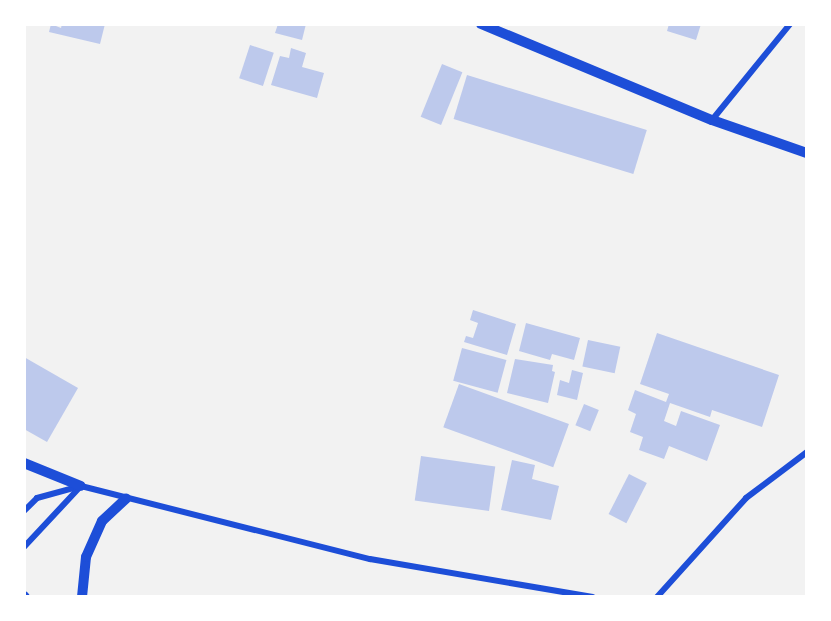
<!DOCTYPE html>
<style>
body{margin:0}
#map{position:relative;width:831px;height:621px;overflow:hidden;background:#f2f2f2;font-family:"Exo 2",sans-serif}
div>[style]{position:absolute}
.building>*{inset:0;background:#bdc9ec;transform-origin:0 0}
.minor>*{height:6px;margin:-3px;padding:0 3px;transform-origin:3px;border-radius:3px;background:#1d4ed8}
.tertiary>*{height:10px;margin:-5px;padding:0 5px;transform-origin:5px;border-radius:5px;background:#1d4ed8}
span{translate:-50% -50%;white-space:nowrap;text-align:center;line-height:1.15;-webkit-text-stroke:4.5px #fff;paint-order:stroke}
.frame{position:absolute;inset:0;border:26px solid #fff;pointer-events:none}
</style>
<div id="map">
<div class="building">
<div style="clip-path:polygon(51px 24px,61px 28px,62px 24px,105px 24px,100px 44px,49px 32px)"></div>
<div style="clip-path:polygon(278px 24px,306px 24px,302px 40px,275px 33px)"></div>
<div style="clip-path:polygon(669px 24px,701px 24px,696px 40px,667px 31px)"></div>
<div style="left:250px;top:45px;width:25px;height:35px;rotate:18deg"></div>
<div style="clip-path:polygon(291px 48px,306px 53px,302px 67px,324px 73px,317px 98px,271px 85px,280px 56px,289px 58px)"></div>
<div style="left:442px;top:64px;width:22px;height:57px;rotate:22deg"></div>
<div style="left:467px;top:75px;width:188px;height:46px;rotate:17deg"></div>
<div style="clip-path:polygon(473px 310px,516px 324px,507px 355px,464px 342px,466px 336px,473px 338px,478px 323px,470px 320px)"></div>
<div style="clip-path:polygon(526px 323px,580px 338px,574px 360px,552px 354px,550px 360px,519px 351px)"></div>
<div style="clip-path:polygon(657px 333px,779px 375px,762px 427px,712px 410px,710px 417px,670px 403px,664px 421px,676px 426px,681px 411px,720px 425px,707px 461px,669px 446px,664px 459px,639px 450px,643px 437px,630px 432px,636px 414px,628px 410px,635px 390px,666px 402px,669px 394px,640px 384px)"></div>
<div style="left:588px;top:340px;width:33px;height:27px;rotate:12deg"></div>
<div style="left:462px;top:348px;width:46px;height:34px;rotate:15deg"></div>
<div style="clip-path:polygon(24px 357px,78px 388px,47px 442px,24px 429px)"></div>
<div style="clip-path:polygon(515px 359px,553px 365px,552px 371px,555px 372px,548px 403px,507px 393px)"></div>
<div style="clip-path:polygon(572px 370px,583px 373px,577px 400px,557px 395px,560px 380px,569px 383px)"></div>
<div style="left:459px;top:384px;width:117px;height:46px;rotate:20deg"></div>
<div style="left:584px;top:404px;width:16px;height:23px;rotate:22deg"></div>
<div style="left:421px;top:456px;width:75px;height:45px;rotate:8deg"></div>
<div style="clip-path:polygon(512px 460px,535px 465px,532px 479px,559px 486px,551px 520px,501px 510px)"></div>
<div style="left:629px;top:474px;width:20px;height:45px;rotate:27deg"></div>
</div>
<div class="minor">
<div style="left:712px;top:120px;width:124px;rotate:-50.9deg"></div>
<div style="left:24px;top:511px;width:18px;rotate:-45deg"></div>
<div style="left:37px;top:498px;width:46px;rotate:-15.3deg"></div>
<div style="left:81px;top:486px;width:298px;rotate:14.2deg"></div>
<div style="left:370px;top:559px;width:226px;rotate:9.7deg"></div>
<div style="left:24px;top:547px;width:82px;rotate:-47deg"></div>
<div style="left:657px;top:597px;width:133px;rotate:-48deg"></div>
<div style="left:746px;top:498px;width:76px;rotate:-37deg"></div>
</div>
<div class="tertiary">
<div style="left:481px;top:24px;width:250px;rotate:22.6deg"></div>
<div style="left:712px;top:120px;width:101px;rotate:19.2deg"></div>
<div style="left:24px;top:463px;width:61px;rotate:22deg"></div>
<div style="left:24px;top:596px;width:1px;rotate:45deg"></div>
<div style="left:82px;top:597px;width:40px;rotate:-84.3deg"></div>
<div style="left:86px;top:557px;width:39px;rotate:-66deg"></div>
<div style="left:102px;top:521px;width:33px;rotate:-43deg"></div>
</div>
<div class="frame"></div>
</div>
